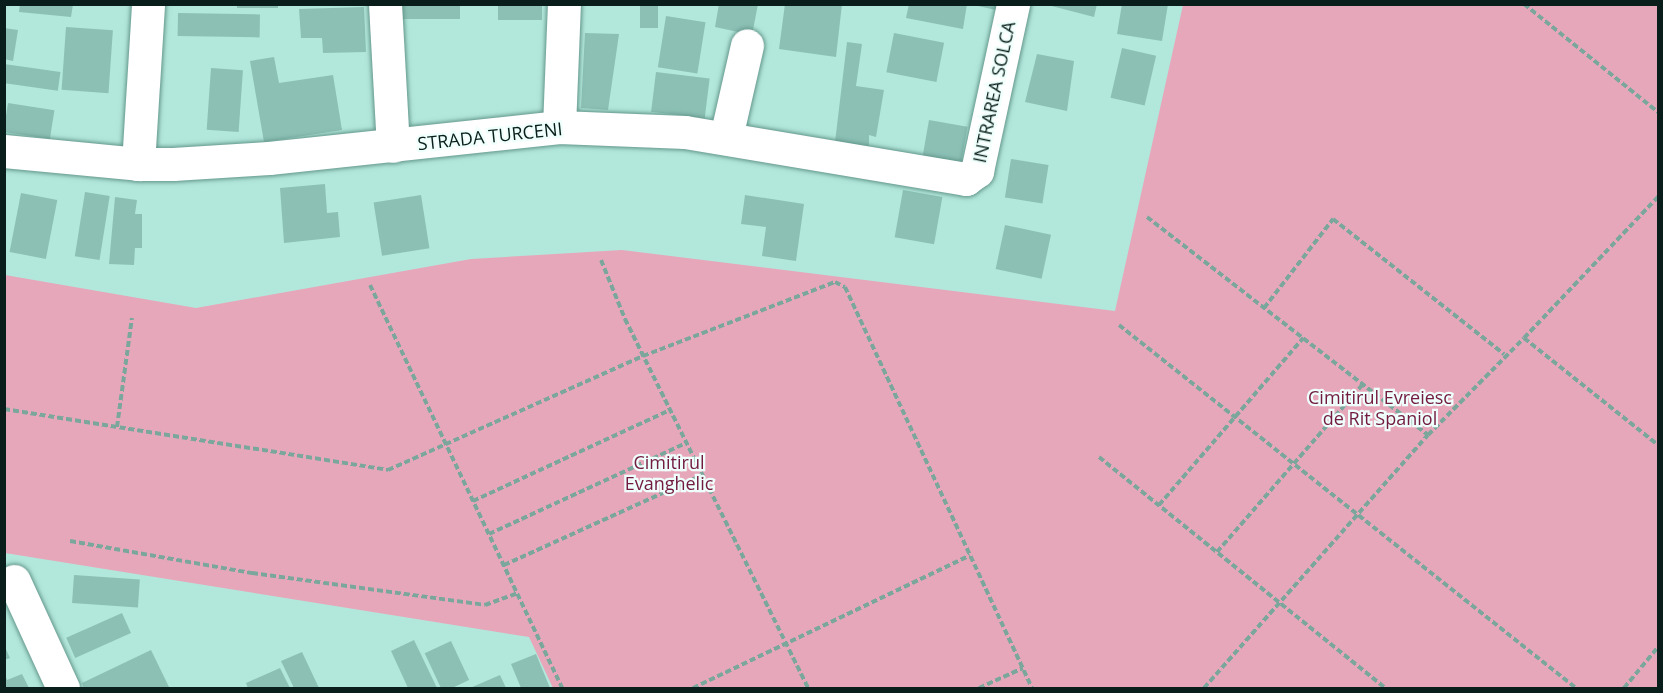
<!DOCTYPE html>
<style>
body{margin:0}
#map{position:relative;width:1663px;height:693px;overflow:hidden;background:#b2e7db;font-family:"Open Sans",sans-serif}
div>[style]{position:absolute}
.green>*{inset:0;background:#e7a7ba}
.building>*{inset:0;background:#8cc0b5;transform-origin:0 0}
.path>*{height:4px;margin-top:-2px;transform-origin:0;background:repeating-linear-gradient(90deg,#7ba69c 0 6px,transparent 0 9px)}
.roads{filter:drop-shadow(0 0 2px #64978c) drop-shadow(0 0 2px #64978c)}
.minor>*{height:33px;margin:-16.5px;padding:0 16.5px;transform-origin:16.5px;border-radius:16.5px;background:#fff}
span{translate:-50% -50%;white-space:nowrap;text-align:center;line-height:1.15;-webkit-text-stroke:4.5px #effffb;paint-order:stroke}
.street-label{font-size:18px;color:#091e1a}
.park-label{font-size:18px;color:#721a3f}
.frame{position:absolute;inset:0;border:6px solid #091e1a;pointer-events:none}
</style>
<div id="map">
<div class="green">
<div style="clip-path:polygon(1183px 5px,1658px 5px,1658px 688px,553px 688px,529px 637px,5px 553px,5px 275px,196px 308px,471px 259px,622px 250px,1115px 311px)"></div>
</div>
<div class="building">
<div style="clip-path:polygon(20px 4px,73px 4px,71px 17px,19px 12px)"></div>
<div style="left:237px;top:4px;width:41px;height:4px"></div>
<div style="left:399px;top:4px;width:61px;height:15px"></div>
<div style="left:498px;top:4px;width:44px;height:16px"></div>
<div style="left:640px;top:4px;width:18px;height:24px"></div>
<div style="clip-path:polygon(719px 4px,758px 4px,752px 35px,715px 27px)"></div>
<div style="clip-path:polygon(785px 4px,842px 4px,836px 57px,779px 49px)"></div>
<div style="clip-path:polygon(909px 4px,967px 4px,963px 29px,906px 18px)"></div>
<div style="clip-path:polygon(969px 4px,996px 4px,996px 10px)"></div>
<div style="clip-path:polygon(1044px 4px,1097px 4px,1094px 17px)"></div>
<div style="clip-path:polygon(1122px 4px,1168px 4px,1162px 41px,1117px 34px)"></div>
<div style="clip-path:polygon(364px 7px,366px 52px,323px 53px,322px 38px,301px 38px,299px 9px)"></div>
<div style="left:178px;top:13px;width:82px;height:23px;rotate:1deg"></div>
<div style="left:666px;top:16px;width:40px;height:52px;rotate:9deg"></div>
<div style="left:66px;top:27px;width:47px;height:63px;rotate:4deg"></div>
<div style="clip-path:polygon(4px 28px,18px 30px,13px 61px,4px 59px)"></div>
<div style="clip-path:polygon(585px 33px,619px 34px,608px 110px,581px 108px)"></div>
<div style="left:894px;top:33px;width:51px;height:40px;rotate:11deg"></div>
<div style="clip-path:polygon(847px 42px,862px 44px,856px 86px,884px 90px,876px 137px,869px 135px,869px 147px,835px 142px)"></div>
<div style="left:1122px;top:48px;width:35px;height:51px;rotate:13deg"></div>
<div style="clip-path:polygon(1037px 54px,1074px 61px,1067px 111px,1025px 102px)"></div>
<div style="clip-path:polygon(274px 57px,279px 83px,333px 75px,342px 130px,264px 142px,250px 61px)"></div>
<div style="left:4px;top:64px;width:57px;height:19px;rotate:8deg"></div>
<div style="left:211px;top:68px;width:32px;height:62px;rotate:4deg"></div>
<div style="left:656px;top:72px;width:54px;height:40px;rotate:7deg"></div>
<div style="left:8px;top:103px;width:47px;height:29px;rotate:9deg"></div>
<div style="left:929px;top:120px;width:39px;height:41px;rotate:10deg"></div>
<div style="left:1011px;top:159px;width:38px;height:39px;rotate:9deg"></div>
<div style="clip-path:polygon(325px 184px,327px 213px,338px 212px,340px 237px,284px 243px,280px 188px)"></div>
<div style="left:903px;top:190px;width:40px;height:48px;rotate:10deg"></div>
<div style="left:85px;top:192px;width:25px;height:65px;rotate:9deg"></div>
<div style="left:21px;top:193px;width:37px;height:60px;rotate:11deg"></div>
<div style="left:421px;top:195px;width:54px;height:48px;rotate:81deg"></div>
<div style="clip-path:polygon(745px 195px,804px 204px,796px 261px,762px 256px,766px 227px,741px 224px)"></div>
<div style="clip-path:polygon(115px 197px,137px 200px,135px 214px,142px 214px,142px 248px,135px 248px,134px 265px,109px 264px)"></div>
<div style="left:1005px;top:225px;width:47px;height:45px;rotate:12deg"></div>
<div style="left:74px;top:575px;width:66px;height:28px;rotate:4deg"></div>
<div style="left:122px;top:613px;width:22px;height:61px;rotate:66deg"></div>
<div style="clip-path:polygon(414px 640px,437px 688px,408px 688px,391px 651px)"></div>
<div style="left:451px;top:641px;width:43px;height:29px;rotate:65deg"></div>
<div style="clip-path:polygon(4px 645px,10px 658px,4px 660px)"></div>
<div style="clip-path:polygon(151px 650px,169px 687px,84px 688px,82px 683px)"></div>
<div style="clip-path:polygon(302px 652px,319px 688px,294px 688px,281px 661px)"></div>
<div style="clip-path:polygon(536px 654px,550px 688px,521px 688px,511px 664px)"></div>
<div style="clip-path:polygon(280px 668px,290px 688px,248px 688px,246px 683px)"></div>
<div style="clip-path:polygon(22px 674px,29px 688px,5px 688px,5px 675px,7px 680px)"></div>
<div style="clip-path:polygon(500px 675px,506px 688px,470px 688px)"></div>
</div>
<div class="path">
<div style="left:1524px;top:4px;width:172px;rotate:38.9deg"></div>
<div style="left:1147px;top:217px;width:356px;rotate:37.8deg"></div>
<div style="left:601px;top:260px;width:64px;rotate:67.9deg"></div>
<div style="left:625px;top:319px;width:412px;rotate:63.6deg"></div>
<div style="left:370px;top:285px;width:446px;rotate:64.5deg"></div>
<div style="left:1264px;top:308px;width:113px;rotate:-52.2deg"></div>
<div style="left:1333px;top:219px;width:218px;rotate:38.3deg"></div>
<div style="left:1119px;top:325px;width:584px;rotate:38.46deg"></div>
<div style="left:1524px;top:338px;width:195px;rotate:-46.5deg"></div>
<div style="left:4px;top:409px;width:389px;rotate:9deg"></div>
<div style="left:388px;top:470px;width:279px;rotate:-24.1deg"></div>
<div style="left:643px;top:356px;width:206px;rotate:-21.1deg"></div>
<div style="left:835px;top:282px;width:11px;rotate:27deg"></div>
<div style="left:845px;top:287px;width:442px;rotate:65deg"></div>
<div style="left:117px;top:427px;width:110px;rotate:-82.2deg"></div>
<div style="left:1099px;top:457px;width:368px;rotate:38.9deg"></div>
<div style="left:473px;top:501px;width:217px;rotate:-24.8deg"></div>
<div style="left:1159px;top:505px;width:221px;rotate:-49.2deg"></div>
<div style="left:489px;top:534px;width:217px;rotate:-24.8deg"></div>
<div style="left:70px;top:541px;width:185px;rotate:10deg"></div>
<div style="left:252px;top:573px;width:235px;rotate:7.8deg"></div>
<div style="left:485px;top:605px;width:35px;rotate:-20deg"></div>
<div style="left:1217px;top:552px;width:223px;rotate:-49deg"></div>
<div style="left:504px;top:565px;width:217px;rotate:-24.4deg"></div>
<div style="left:693px;top:688px;width:307px;rotate:-25.6deg"></div>
<div style="left:979px;top:688px;width:48px;rotate:-24.4deg"></div>
<div style="left:1204px;top:688px;width:338px;rotate:-48.5deg"></div>
<div style="left:1428px;top:435px;width:136px;rotate:-45.3deg"></div>
<div style="left:1524px;top:338px;width:171px;rotate:38.6deg"></div>
<div style="left:1624px;top:688px;width:53px;rotate:-50.3deg"></div>
</div>
<div class="roads">
<div class="minor">
<div style="left:385px;top:4px;width:142px;rotate:86.8deg"></div>
<div style="left:559px;top:127px;width:123px;rotate:-87.7deg"></div>
<div style="left:726px;top:137px;width:94px;rotate:-77.1deg"></div>
<div style="left:4px;top:151px;width:135px;rotate:5.5deg"></div>
<div style="left:138px;top:164px;width:35px"></div>
<div style="left:173px;top:164px;width:96px;rotate:-3.6deg"></div>
<div style="left:269px;top:158px;width:292px;rotate:-6.1deg"></div>
<div style="left:559px;top:127px;width:126px;rotate:2.3deg"></div>
<div style="left:685px;top:132px;width:285px;rotate:9.5deg"></div>
<div style="left:966px;top:179px;width:14px;rotate:-36deg"></div>
<div style="left:977px;top:171px;width:171px;rotate:-77.8deg"></div>
<div style="left:138px;top:164px;width:160px;rotate:-86.4deg"></div>
<div style="left:14px;top:581px;width:118px;rotate:65.4deg"></div>
</div>
</div>
<div class="street-label">
<span style="left:994px;top:92px;rotate:-78deg">INTRAREA SOLCA</span>
<span style="left:490px;top:136px;rotate:-6deg">STRADA TURCENI</span>
</div>
<div class="park-label">
<span style="left:1380px;top:408px">Cimitirul Evreiesc<br>de Rit Spaniol</span>
<span style="left:669px;top:473px">Cimitirul<br>Evanghelic</span>
</div>
<div class="frame"></div>
</div>
